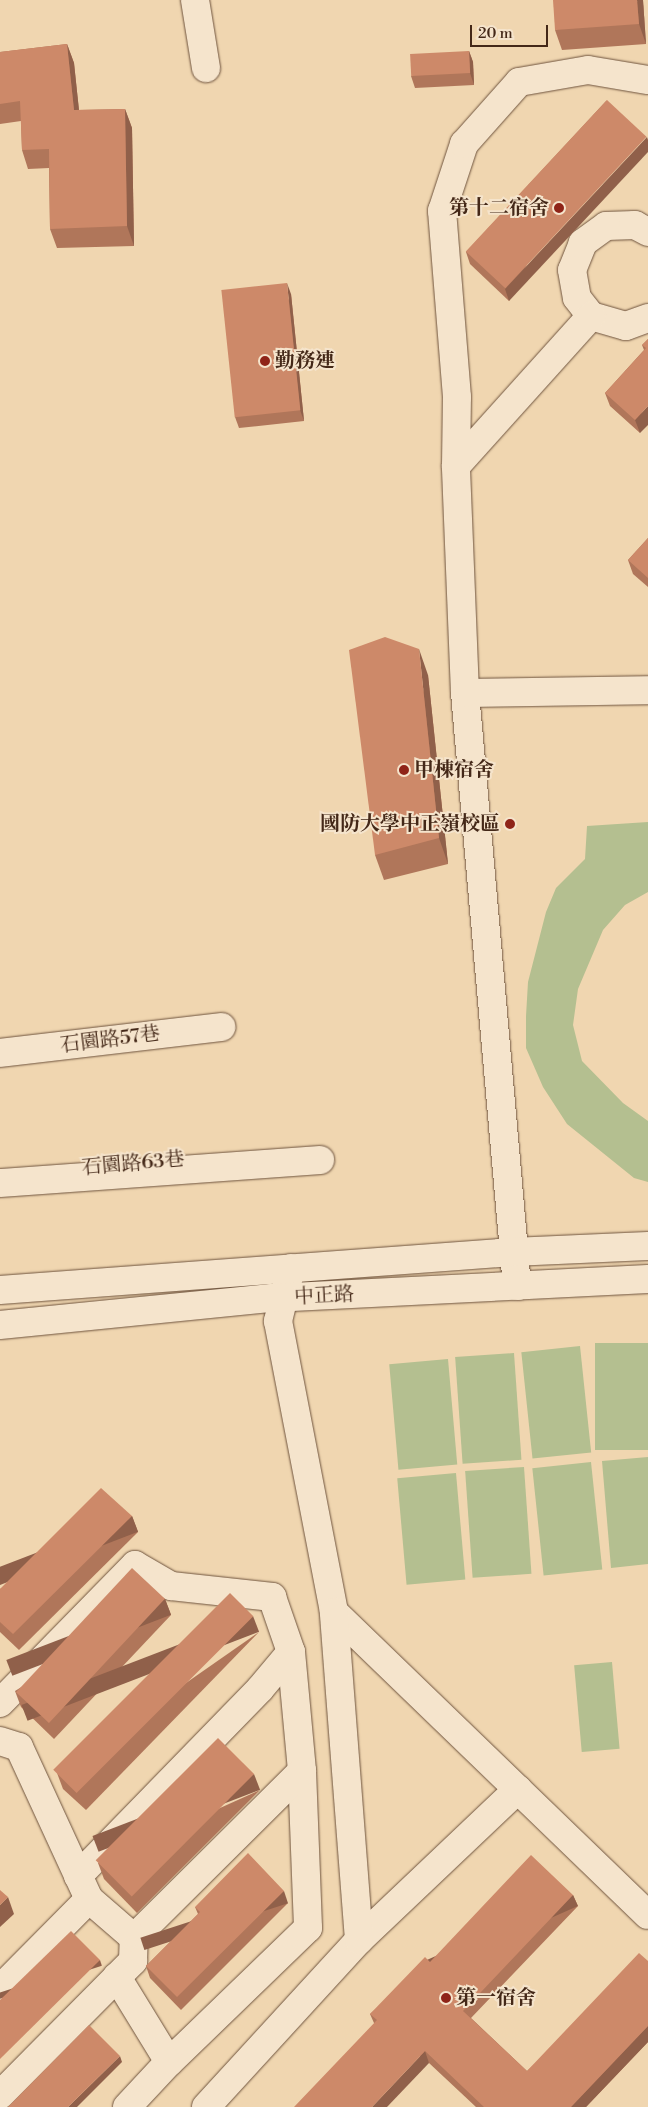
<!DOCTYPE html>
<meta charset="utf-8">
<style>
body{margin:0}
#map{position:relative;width:648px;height:2107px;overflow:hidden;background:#f0d6b0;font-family:"Libre Bodoni","Noto Serif TC",serif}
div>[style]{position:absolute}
.green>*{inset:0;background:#b4bf90;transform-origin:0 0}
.roads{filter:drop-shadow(0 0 1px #6f543e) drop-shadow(0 0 1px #6f543e)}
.minor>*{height:28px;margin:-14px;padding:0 14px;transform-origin:14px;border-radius:14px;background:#f5e4cc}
.wall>*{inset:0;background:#b0765a}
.shaded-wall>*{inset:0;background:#90604a;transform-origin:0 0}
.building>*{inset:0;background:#cd8969;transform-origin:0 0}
.dots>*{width:14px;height:14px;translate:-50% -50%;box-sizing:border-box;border:2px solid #f5e4cc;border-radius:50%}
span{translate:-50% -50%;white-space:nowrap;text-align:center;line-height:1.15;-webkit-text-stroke:4px #f5e4cc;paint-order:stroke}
.poi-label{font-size:20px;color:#442818;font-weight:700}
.right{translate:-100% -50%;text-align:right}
.left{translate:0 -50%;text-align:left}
.street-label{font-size:20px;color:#442818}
.scale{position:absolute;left:470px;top:25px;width:78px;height:22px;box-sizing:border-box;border:2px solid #442818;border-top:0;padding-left:6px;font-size:15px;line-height:18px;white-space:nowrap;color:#442818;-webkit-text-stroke:4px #f5e4cc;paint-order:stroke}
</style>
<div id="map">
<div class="green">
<div style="clip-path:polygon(648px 822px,648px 892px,625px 905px,603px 930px,578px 989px,573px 1025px,582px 1061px,623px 1103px,648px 1121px,648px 1182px,634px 1178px,567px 1124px,543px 1087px,526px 1048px,526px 1016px,528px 982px,546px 912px,556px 888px,585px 859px,587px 826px)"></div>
<div style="left:648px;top:1343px;width:107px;height:53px;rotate:90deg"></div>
<div style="left:580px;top:1346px;width:107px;height:59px;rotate:84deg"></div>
<div style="left:514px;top:1353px;width:107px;height:59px;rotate:86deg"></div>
<div style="left:448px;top:1359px;width:106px;height:59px;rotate:85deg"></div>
<div style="clip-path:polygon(648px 1457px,648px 1564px,611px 1568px,602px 1461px)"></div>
<div style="left:591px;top:1462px;width:108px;height:59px;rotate:84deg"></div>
<div style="left:524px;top:1467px;width:107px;height:59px;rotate:86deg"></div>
<div style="left:456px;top:1473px;width:107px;height:59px;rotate:85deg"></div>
<div style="left:612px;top:1662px;width:87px;height:38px;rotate:85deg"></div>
</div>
<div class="roads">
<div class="minor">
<div style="left:195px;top:0;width:69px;rotate:80.8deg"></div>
<div style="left:648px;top:232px;width:15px;rotate:-152deg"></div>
<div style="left:635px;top:225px;width:29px;rotate:178deg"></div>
<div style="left:606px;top:226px;width:29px;rotate:144deg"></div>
<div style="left:583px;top:243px;width:29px;rotate:112deg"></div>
<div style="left:572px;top:270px;width:28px;rotate:80deg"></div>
<div style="left:577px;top:298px;width:23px;rotate:52deg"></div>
<div style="left:591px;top:316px;width:36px;rotate:16deg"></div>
<div style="left:626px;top:326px;width:23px;rotate:-20deg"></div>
<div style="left:456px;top:466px;width:202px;rotate:-48deg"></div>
<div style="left:465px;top:693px;width:183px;rotate:-0.9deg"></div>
<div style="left:0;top:1053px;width:223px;rotate:-6.7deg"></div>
<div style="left:0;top:1183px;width:321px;rotate:-4.1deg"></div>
<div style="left:291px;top:1268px;width:55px;rotate:103.8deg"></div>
<div style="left:278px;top:1321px;width:296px;rotate:79.1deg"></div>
<div style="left:334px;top:1612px;width:436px;rotate:44deg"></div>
<div style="left:517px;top:1286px;width:595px;rotate:-95.01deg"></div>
<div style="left:465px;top:693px;width:227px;rotate:-92.3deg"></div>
<div style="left:456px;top:466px;width:69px;rotate:-89.2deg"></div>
<div style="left:457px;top:397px;width:187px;rotate:-94.6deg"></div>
<div style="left:442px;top:211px;width:71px;rotate:-71.8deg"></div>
<div style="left:464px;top:144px;width:83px;rotate:-48.4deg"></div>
<div style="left:519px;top:82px;width:70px;rotate:-9.9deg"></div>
<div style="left:588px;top:70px;width:61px;rotate:9.5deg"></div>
<div style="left:0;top:1290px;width:513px;rotate:-4.24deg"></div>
<div style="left:512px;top:1252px;width:136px;rotate:-2.5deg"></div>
<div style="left:0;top:1325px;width:273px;rotate:-5.7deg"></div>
<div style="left:272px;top:1298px;width:376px;rotate:-2.9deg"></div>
<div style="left:291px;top:1652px;width:120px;rotate:84.7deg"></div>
<div style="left:302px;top:1771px;width:157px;rotate:87.8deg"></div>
<div style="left:308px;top:1928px;width:193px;rotate:136deg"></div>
<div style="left:169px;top:2062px;width:100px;rotate:-121.5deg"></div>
<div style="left:117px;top:1977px;width:23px;rotate:-45deg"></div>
<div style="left:133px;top:1961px;width:23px;rotate:-88deg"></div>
<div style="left:134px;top:1938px;width:237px;rotate:-44.8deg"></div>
<div style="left:0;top:1703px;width:193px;rotate:-45.6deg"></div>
<div style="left:135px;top:1565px;width:42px;rotate:30.3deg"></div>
<div style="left:171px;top:1586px;width:102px;rotate:6.2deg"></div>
<div style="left:272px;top:1597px;width:58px;rotate:70.9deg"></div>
<div style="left:291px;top:1652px;width:48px;rotate:130deg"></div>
<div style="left:260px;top:1689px;width:261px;rotate:134.2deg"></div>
<div style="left:0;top:1741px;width:20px;rotate:18deg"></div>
<div style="left:19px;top:1747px;width:167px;rotate:65.3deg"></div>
<div style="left:89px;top:1899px;width:127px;rotate:134.7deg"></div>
<div style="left:89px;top:1899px;width:60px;rotate:40.9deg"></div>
<div style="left:359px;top:1940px;width:219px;rotate:-43.5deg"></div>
<div style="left:0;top:2095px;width:166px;rotate:-45.2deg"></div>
<div style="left:127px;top:2107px;width:62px;rotate:-47deg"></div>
<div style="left:206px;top:2107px;width:226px;rotate:-47.5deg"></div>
<div style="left:359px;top:1940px;width:329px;rotate:-94.4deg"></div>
</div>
</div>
<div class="wall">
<div style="clip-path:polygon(643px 0,646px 44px,562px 50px,555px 30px)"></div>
<div style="clip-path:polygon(67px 44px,74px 63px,79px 110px,125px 109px,132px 128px,134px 246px,57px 248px,50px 229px,49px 168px,28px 169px,22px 150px,21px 121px,0 124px,0 52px)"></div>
<div style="clip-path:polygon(469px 51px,473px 62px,474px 85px,415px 88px,411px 76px)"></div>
<div style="clip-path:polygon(607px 100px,509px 301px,470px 264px,466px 252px)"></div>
<div style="clip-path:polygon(291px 294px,304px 421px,239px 428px,235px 417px)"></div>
<div style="clip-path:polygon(648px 339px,640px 433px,610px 406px,605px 393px,644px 350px,642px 345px)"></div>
<div style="clip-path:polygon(648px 538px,648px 587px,633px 574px,628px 560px)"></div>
<div style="clip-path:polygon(428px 675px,448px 864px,384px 880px,375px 855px)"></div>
<div style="clip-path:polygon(132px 1516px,138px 1532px,19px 1650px,0 1632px,0 1589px)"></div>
<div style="clip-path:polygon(165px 1599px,171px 1615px,54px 1739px,21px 1707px,15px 1691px)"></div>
<div style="clip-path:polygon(259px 1632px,86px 1810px,63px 1789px,57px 1773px)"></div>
<div style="clip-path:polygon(260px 1790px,137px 1913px,104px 1879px,98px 1863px)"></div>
<div style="clip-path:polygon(573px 1895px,578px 1906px,471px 2018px,527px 2071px,648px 1961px,648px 2042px,586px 2107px,476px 2107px,429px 2063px,374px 2023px,370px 2014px,430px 1962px)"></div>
<div style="clip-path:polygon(288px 1903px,181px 2010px,150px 1978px,146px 1966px,198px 1914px,195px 1907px)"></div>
</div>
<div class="shaded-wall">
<div style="clip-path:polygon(637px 0,643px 0,646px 44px,639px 24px)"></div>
<div style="clip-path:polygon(67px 44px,74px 63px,81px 130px,74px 110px)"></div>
<div style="clip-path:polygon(469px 51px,473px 62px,474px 85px,470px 73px)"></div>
<div style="clip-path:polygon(125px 109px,132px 128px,134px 246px,127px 226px)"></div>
<div style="clip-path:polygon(647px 137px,648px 140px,648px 152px,509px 301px,505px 289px)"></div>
<div style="clip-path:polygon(287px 283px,291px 294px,304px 421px,300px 410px)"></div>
<div style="clip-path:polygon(648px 406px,648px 425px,640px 433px,635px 420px)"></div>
<div style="clip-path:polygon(419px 649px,428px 675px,448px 864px,439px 838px)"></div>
<div style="left:132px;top:1516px;width:17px;height:168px;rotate:69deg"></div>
<div style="left:165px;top:1599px;width:17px;height:170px;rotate:69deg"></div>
<div style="left:253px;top:1616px;width:17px;height:248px;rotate:69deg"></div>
<div style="left:254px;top:1774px;width:17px;height:173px;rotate:69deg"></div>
<div style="left:284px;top:1891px;width:13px;height:151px;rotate:72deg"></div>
<div style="left:573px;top:1895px;width:12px;height:160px;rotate:66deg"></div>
<div style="clip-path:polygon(8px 1897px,14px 1914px,0 1927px,0 1905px)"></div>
<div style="left:100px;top:1960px;width:6px;height:141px;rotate:72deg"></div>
<div style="clip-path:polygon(648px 2026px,648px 2042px,586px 2107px,571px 2107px)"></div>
<div style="clip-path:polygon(425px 2051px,429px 2063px,387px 2107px,372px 2107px)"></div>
<div style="clip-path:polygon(120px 2056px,122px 2062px,77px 2107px,68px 2107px)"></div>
</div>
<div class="building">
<div style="clip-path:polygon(553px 0,637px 0,639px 24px,555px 30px)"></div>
<div style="clip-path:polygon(67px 44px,74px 110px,125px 109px,127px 226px,50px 229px,49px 149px,22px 150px,20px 101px,0 104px,0 52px)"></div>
<div style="left:469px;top:51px;width:22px;height:59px;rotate:87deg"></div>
<div style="left:607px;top:100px;width:54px;height:207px;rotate:43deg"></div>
<div style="left:287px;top:283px;width:128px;height:66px;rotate:84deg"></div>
<div style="clip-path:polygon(648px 339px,648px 406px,635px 420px,605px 393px,646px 348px,642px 345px)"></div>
<div style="clip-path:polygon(648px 538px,648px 578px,628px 560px)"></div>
<div style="clip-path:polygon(385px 637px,419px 649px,439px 838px,375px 855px,349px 650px)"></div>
<div style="clip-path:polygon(101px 1488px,132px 1516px,13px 1634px,0 1622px,0 1589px)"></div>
<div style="left:132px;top:1568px;width:45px;height:170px;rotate:43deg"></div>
<div style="left:230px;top:1593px;width:33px;height:250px;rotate:45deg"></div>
<div style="left:218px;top:1738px;width:51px;height:173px;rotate:45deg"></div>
<div style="clip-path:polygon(248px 1853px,284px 1891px,177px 1997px,146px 1966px,200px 1912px,195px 1907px)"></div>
<div style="clip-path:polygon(531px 1855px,573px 1895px,463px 2011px,527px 2071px,639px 1953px,648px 1961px,648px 2026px,571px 2107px,484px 2107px,425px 2051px,372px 2107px,294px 2107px,377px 2020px,370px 2014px,425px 1957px,430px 1962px)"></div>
<div style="clip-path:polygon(0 1890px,8px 1897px,0 1905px)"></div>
<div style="clip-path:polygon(71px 1931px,100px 1960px,0 2059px,0 2000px)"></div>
<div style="clip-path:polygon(89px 2025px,120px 2056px,68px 2107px,8px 2107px)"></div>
</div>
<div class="dots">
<div style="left:559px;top:208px;background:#8f2418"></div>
<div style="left:265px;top:361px;background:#8f2418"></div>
<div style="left:404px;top:770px;background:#8f2418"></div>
<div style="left:510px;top:824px;background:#8f2418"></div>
<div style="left:446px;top:1998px;background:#8f2418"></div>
</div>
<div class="poi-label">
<span class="right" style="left:549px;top:208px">第十二宿舍</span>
<span class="left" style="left:275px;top:361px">勤務連</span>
<span class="left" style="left:414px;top:770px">甲棟宿舍</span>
<span class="right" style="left:500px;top:824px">國防大學中正嶺校區</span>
<span class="left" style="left:456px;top:1998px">第一宿舍</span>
</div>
<div class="street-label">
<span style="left:110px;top:1040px;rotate:-7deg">石園路57巷</span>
<span style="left:133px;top:1164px;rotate:-5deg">石園路63巷</span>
<span style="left:324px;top:1296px;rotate:-3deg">中正路</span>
</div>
<div class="scale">20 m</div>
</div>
